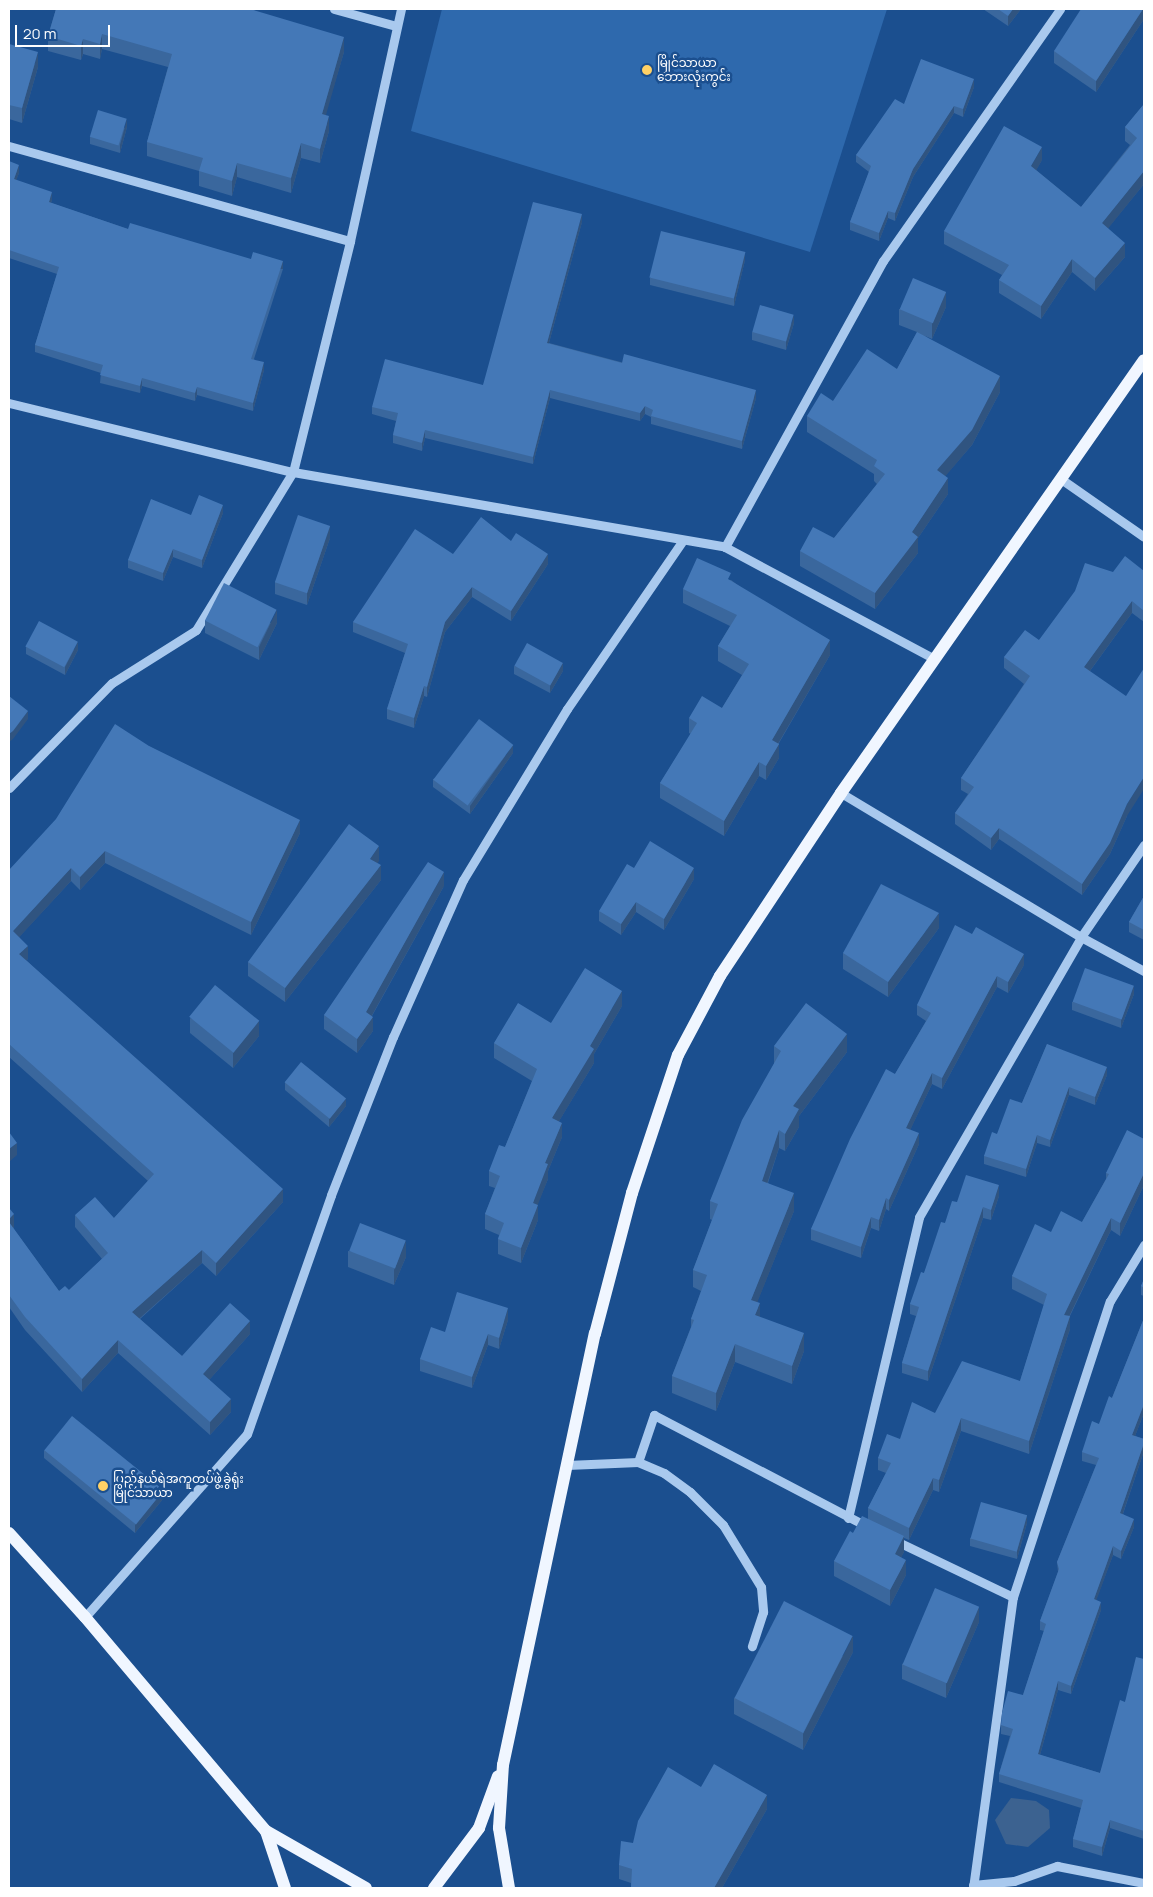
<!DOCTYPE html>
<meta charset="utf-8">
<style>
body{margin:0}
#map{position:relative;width:1153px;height:1897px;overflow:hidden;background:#1b4f8f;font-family:Manrope,"Noto Sans Myanmar",sans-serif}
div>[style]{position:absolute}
.green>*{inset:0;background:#2e69ad}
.water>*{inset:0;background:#3c6290}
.minor>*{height:9px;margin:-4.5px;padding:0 4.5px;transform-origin:4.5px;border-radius:4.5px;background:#a9c9ee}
.major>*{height:12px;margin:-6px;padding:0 6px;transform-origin:6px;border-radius:6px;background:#f0f6ff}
.wall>*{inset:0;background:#3a679d}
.shaded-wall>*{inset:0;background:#305480;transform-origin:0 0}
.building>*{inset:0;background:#4478b7;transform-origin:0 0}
.dots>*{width:14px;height:14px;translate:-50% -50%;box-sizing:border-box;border:2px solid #1b4f8f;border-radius:50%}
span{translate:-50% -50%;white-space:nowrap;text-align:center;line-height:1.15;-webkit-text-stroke:5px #1b4f8f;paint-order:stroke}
.poi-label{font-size:12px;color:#fff}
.left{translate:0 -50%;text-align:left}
.frame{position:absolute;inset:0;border:10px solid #fff;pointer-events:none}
.scale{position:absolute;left:15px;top:25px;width:95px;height:22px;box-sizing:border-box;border:2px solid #fff;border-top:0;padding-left:6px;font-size:15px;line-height:18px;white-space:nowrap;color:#fff;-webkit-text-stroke:4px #1b4f8f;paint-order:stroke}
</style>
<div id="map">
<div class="green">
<div style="clip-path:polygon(442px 9px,887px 9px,810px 252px,411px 131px)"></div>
</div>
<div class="water">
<div style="clip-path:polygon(1011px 1798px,1036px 1801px,1049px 1810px,1050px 1828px,1028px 1847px,1006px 1844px,995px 1820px)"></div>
</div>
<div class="minor">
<div style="left:334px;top:9px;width:64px;rotate:15.3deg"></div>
<div style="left:9px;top:146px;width:354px;rotate:15.6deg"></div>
<div style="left:9px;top:403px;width:292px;rotate:13.7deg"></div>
<div style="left:293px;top:472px;width:438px;rotate:9.8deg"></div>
<div style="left:725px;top:547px;width:238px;rotate:28.1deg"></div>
<div style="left:1061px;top:479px;width:101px;rotate:34.9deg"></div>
<div style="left:725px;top:547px;width:327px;rotate:-61.1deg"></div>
<div style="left:883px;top:261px;width:308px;rotate:-54.9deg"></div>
<div style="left:9px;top:788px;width:147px;rotate:-45.6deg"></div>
<div style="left:112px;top:683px;width:99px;rotate:-32.2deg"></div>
<div style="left:196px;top:630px;width:185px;rotate:-58.5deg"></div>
<div style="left:293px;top:472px;width:238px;rotate:-76.1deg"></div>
<div style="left:350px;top:241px;width:238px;rotate:-77.6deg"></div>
<div style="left:841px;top:793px;width:280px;rotate:31deg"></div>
<div style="left:1081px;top:937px;width:72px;rotate:28.4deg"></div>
<div style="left:638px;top:1462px;width:50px;rotate:-71.2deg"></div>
<div style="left:654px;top:1415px;width:242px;rotate:27.6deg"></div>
<div style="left:567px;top:1465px;width:71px;rotate:-2.4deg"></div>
<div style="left:638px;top:1462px;width:28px;rotate:23deg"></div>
<div style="left:664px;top:1473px;width:32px;rotate:36deg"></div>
<div style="left:690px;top:1492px;width:47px;rotate:45deg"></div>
<div style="left:723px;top:1525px;width:73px;rotate:58.5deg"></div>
<div style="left:761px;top:1587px;width:25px;rotate:85deg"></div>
<div style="left:763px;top:1612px;width:36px;rotate:108deg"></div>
<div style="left:848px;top:1518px;width:309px;rotate:-76.7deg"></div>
<div style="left:919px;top:1217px;width:323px;rotate:-59.9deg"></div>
<div style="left:1081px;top:937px;width:112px;rotate:-55.6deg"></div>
<div style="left:894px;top:1540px;width:132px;rotate:25.6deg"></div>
<div style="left:85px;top:1617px;width:244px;rotate:-48.5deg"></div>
<div style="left:247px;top:1434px;width:253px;rotate:-70.6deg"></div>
<div style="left:331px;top:1195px;width:170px;rotate:-68.6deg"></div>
<div style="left:393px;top:1037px;width:172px;rotate:-66deg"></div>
<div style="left:463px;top:880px;width:200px;rotate:-58.7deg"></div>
<div style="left:567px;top:709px;width:205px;rotate:-55.5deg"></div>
<div style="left:973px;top:1885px;width:41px;rotate:-5.6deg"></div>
<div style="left:1014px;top:1881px;width:46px;rotate:-19.2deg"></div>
<div style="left:1057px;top:1866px;width:89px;rotate:11.1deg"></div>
<div style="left:973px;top:1888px;width:294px;rotate:-82.2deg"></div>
<div style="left:1013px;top:1597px;width:311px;rotate:-71.9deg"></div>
<div style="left:1110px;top:1301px;width:66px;rotate:-58.7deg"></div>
</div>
<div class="major">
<div style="left:9px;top:1533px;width:113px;rotate:47.9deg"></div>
<div style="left:85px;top:1617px;width:280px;rotate:49.8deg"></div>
<div style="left:266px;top:1831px;width:115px;rotate:29.7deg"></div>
<div style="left:266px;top:1831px;width:60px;rotate:71.6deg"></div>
<div style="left:434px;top:1888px;width:75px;rotate:-53.1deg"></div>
<div style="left:479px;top:1828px;width:55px;rotate:-69.9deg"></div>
<div style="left:509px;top:1888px;width:61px;rotate:-99.5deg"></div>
<div style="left:499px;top:1828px;width:63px;rotate:-86.4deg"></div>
<div style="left:503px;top:1765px;width:441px;rotate:-78deg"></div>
<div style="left:595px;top:1334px;width:146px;rotate:-75.3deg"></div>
<div style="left:632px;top:1193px;width:145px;rotate:-71.6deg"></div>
<div style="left:678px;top:1055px;width:89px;rotate:-62deg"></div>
<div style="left:720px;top:976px;width:219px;rotate:-56.5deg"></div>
<div style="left:841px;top:793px;width:528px;rotate:-55.02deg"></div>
</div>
<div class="wall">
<div style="clip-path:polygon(56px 9px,344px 52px,325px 115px,329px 131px,320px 163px,301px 158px,291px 193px,237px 177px,232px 196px,199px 186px,199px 171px,147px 156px,147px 142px,168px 67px,102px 49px,100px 59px,83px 54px,81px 60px,48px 51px,48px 36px)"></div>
<div style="clip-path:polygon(983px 9px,1021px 9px,1008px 26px)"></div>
<div style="clip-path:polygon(1144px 9px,1144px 19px,1096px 92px,1054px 63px,1054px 51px)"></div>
<div style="clip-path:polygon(9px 44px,38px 67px,22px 123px,9px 119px)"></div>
<div style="clip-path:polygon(974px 87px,963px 117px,954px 113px,913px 177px,895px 221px,888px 218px,879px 241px,850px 230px,850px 222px,869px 172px,856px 162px,856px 155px,904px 104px)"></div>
<div style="clip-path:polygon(1144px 104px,1144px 184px,1108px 228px,1125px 257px,1095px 291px,1072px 272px,1041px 319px,999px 293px,999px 280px,1002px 275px,944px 244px,944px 231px,1042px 160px,1036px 170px,1081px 207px,1130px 145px,1125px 141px,1125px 127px)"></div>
<div style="clip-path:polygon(127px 127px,120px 153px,90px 144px,90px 137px)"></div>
<div style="clip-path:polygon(9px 161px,19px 173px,16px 180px,52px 200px,51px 203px,128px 229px,283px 269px,254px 359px,264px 370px,253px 411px,197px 395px,195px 401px,142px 386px,140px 393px,100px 383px,101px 373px,35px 352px,35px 345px,57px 274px,9px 258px)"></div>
<div style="clip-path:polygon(582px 222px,549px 343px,756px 398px,742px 449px,651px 424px,651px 417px,645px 414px,640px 421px,550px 398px,533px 464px,425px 438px,422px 451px,393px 443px,393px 435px,396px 421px,372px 414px,372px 407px,483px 385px)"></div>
<div style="clip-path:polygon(745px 260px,734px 306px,650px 285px,650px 278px)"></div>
<div style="clip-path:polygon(946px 307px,932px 339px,925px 336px,1000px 392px,972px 445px,945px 476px,948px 494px,918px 538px,918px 553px,875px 609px,800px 566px,800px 551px,834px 538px,877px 484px,874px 481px,874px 474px,807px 432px,807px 416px,833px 401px,897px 369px,917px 332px,899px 325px,899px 309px)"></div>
<div style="clip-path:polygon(794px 323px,786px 350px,752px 340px,752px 332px)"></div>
<div style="clip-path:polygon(223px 513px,202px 568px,173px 557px,163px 581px,128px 568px,128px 560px,191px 515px)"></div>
<div style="clip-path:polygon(330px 538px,307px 605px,275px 594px,275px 582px)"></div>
<div style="clip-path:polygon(511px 541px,548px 564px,511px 621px,472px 597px,445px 632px,427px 697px,424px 696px,414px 728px,387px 719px,387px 709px,405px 653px,353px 632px,353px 622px,453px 554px)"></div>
<div style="clip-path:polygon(1144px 571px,1144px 622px,1132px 613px,1090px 671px,1127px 816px,1110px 854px,1082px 895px,999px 839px,991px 850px,955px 824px,955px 813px,968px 794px,961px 790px,961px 778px,1024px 684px,1004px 668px,1004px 657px,1039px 640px,1113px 572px)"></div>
<div style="clip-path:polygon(731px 580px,830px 655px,779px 743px,779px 758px,766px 780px,759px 776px,724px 836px,660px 798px,660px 783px,691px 734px,689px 733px,689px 718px,722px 708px,742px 675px,718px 661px,718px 646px,730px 626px,683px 603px,683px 589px)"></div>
<div style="clip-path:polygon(205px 620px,277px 623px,259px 660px,205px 633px)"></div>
<div style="clip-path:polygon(26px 647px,78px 650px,65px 675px,26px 654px)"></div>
<div style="clip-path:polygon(514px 666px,563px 671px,550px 693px,514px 674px)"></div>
<div style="clip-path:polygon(149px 746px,300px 833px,251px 935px,105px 863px,80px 890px,71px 881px,19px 937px,28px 959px,26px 960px,283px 1202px,216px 1276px,202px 1263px,140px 1319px,182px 1356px,250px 1334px,209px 1380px,231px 1412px,210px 1435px,118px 1353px,82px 1392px,25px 1330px,9px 1307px,9px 1208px,14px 1227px,13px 1228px,59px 1291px,69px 1290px,102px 1259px,75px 1227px,75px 1215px,114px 1218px,148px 1181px,9px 1057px,9px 870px)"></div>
<div style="clip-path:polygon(513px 753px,470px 814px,433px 787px,433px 779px)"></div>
<div style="clip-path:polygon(379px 861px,377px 863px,381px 880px,285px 1002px,248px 976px,248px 962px)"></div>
<div style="clip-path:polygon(694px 879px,664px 930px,636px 912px,621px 935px,599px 921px,599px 911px)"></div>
<div style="clip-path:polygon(444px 886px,372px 1016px,373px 1031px,357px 1053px,324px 1029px,324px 1015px)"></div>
<div style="clip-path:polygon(1144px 896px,1144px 940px,1129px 932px,1129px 922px)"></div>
<div style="clip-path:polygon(939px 928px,888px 997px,843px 969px,843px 953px)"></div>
<div style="clip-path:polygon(1024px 965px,1008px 993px,997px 987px,942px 1089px,932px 1084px,910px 1130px,919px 1144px,889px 1211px,886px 1209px,879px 1231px,871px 1228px,861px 1258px,811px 1240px,811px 1229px,895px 1074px,926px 1021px,917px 1015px,917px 1005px)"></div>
<div style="clip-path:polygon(1134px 994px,1121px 1028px,1072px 1010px,1072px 1002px)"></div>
<div style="clip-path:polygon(622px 1006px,594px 1054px,594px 1063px,559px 1121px,562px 1137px,548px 1171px,548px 1179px,537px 1205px,538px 1220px,521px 1263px,498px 1254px,498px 1239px,499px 1235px,485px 1229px,485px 1214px,495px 1188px,489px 1186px,489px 1171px,505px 1147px,532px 1081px,494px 1058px,494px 1043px,551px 1023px)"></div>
<div style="clip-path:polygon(190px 1018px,259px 1036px,233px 1068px,190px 1033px)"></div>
<div style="clip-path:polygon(1047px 1044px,1107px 1075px,1095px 1105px,1069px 1095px,1050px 1147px,1037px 1143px,1026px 1177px,984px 1164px,984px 1156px,997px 1134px,1022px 1103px)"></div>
<div style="clip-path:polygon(774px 1046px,847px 1052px,799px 1116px,799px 1127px,785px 1151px,779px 1148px,768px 1183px,794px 1211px,757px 1302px,760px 1317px,804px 1351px,792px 1384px,735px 1362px,716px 1411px,672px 1393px,672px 1376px,691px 1327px,691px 1319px,701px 1291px,693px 1287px,693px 1270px,712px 1220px,710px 1219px,710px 1201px,774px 1064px)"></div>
<div style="clip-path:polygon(285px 1082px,346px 1106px,329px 1127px,285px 1090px)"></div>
<div style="clip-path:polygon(1144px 1139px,1144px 1185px,1120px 1236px,1111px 1230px,1070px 1316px,1070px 1329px,1029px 1454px,961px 1431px,939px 1492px,933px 1490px,909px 1540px,904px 1538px,904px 1552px,901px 1557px,906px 1575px,890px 1606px,834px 1576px,834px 1561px,853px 1533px,868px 1519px,868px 1508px,886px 1473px,878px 1470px,878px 1458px,900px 1439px,935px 1413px,1020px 1381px,1044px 1305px,1012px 1289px,1012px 1276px,1051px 1232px,1082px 1222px,1106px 1179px,1106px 1173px)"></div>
<div style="clip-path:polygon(999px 1196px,991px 1220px,983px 1218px,928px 1381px,902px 1373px,902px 1363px,916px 1316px,910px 1314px,910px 1304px,924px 1273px,945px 1223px,957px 1202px)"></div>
<div style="clip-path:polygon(348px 1251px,406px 1257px,394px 1285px,348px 1267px)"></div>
<div style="clip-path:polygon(1144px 1279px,1144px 1296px,1141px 1295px,1141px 1286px)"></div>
<div style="clip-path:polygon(1144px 1318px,1144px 1413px,1135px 1436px,1144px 1439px,1144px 1451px,1123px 1514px,1134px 1527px,1121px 1559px,1113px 1555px,1096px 1600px,1101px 1610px,1071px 1694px,1058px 1690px,1040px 1755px,1100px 1773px,1125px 1702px,1144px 1659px,1144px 1839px,1110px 1828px,1102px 1856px,1073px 1847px,1073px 1839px,1081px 1808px,999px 1782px,999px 1774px,1010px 1736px,1001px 1734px,1001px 1725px,1023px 1695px,1044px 1631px,1040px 1630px,1040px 1621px,1058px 1572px,1057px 1562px,1096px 1465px,1082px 1461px,1082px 1452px,1099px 1424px,1112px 1398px)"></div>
<div style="clip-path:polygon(508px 1320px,499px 1349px,488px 1345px,472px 1388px,420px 1371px,420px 1359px,445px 1332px)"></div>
<div style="clip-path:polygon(44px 1450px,163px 1499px,135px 1533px,44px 1458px)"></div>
<div style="clip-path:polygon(1027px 1523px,1017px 1559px,970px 1546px,970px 1538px)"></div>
<div style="clip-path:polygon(979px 1622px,946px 1698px,902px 1679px,902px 1664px)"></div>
<div style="clip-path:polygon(853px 1652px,803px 1750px,734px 1714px,734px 1698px)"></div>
<div style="clip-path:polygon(701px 1787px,767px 1809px,722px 1888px,631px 1888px,631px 1883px,619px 1879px,619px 1865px,633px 1843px)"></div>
</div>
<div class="shaded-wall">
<div style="clip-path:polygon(1013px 9px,1021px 9px,1008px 26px,1008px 16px)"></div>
<div style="clip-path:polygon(1143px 9px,1144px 9px,1144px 19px,1096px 92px,1096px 81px)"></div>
<div style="clip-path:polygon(102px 34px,102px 49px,100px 59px,100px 44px)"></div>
<div style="clip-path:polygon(344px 37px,344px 52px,322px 129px,322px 114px)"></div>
<div style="clip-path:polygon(83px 39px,83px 54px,81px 60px,81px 46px)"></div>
<div style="clip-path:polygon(38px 52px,38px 67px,22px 123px,22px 108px)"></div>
<div style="clip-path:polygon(974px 79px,974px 87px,963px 117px,963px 109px)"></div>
<div style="clip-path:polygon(954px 106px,954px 113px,913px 177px,895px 221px,895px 213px,913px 169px)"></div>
<div style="clip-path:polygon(329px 116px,329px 131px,320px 163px,320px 149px)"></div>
<div style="clip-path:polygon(127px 119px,127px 127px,120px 153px,120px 145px)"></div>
<div style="clip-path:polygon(301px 143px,301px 158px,291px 193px,291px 178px)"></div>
<div style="clip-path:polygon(1042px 147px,1042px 160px,1031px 180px,1031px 166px)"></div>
<div style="clip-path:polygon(237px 163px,237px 177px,232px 196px,232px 181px)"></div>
<div style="clip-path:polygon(19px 165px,19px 173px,14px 187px,14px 179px)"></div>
<div style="clip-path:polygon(1144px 171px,1144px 184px,1102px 236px,1102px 223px)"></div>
<div style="clip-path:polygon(52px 192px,52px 200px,49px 210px,49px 202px)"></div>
<div style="clip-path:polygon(888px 211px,888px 218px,879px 241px,879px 233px)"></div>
<div style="clip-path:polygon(582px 214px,582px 222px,547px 350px,547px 343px)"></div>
<div style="clip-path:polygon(1125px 243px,1125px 257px,1095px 291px,1095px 278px)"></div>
<div style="clip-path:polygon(745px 252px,745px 260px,734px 306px,734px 298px)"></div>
<div style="clip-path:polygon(1072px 259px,1072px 272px,1041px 319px,1041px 306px)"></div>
<div style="left:283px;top:261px;width:8px;height:103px;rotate:90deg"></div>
<div style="clip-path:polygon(946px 292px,946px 307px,932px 339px,932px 324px)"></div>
<div style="clip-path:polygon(794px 315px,794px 323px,786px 350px,786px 342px)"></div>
<div style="clip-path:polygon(264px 362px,264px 370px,253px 411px,253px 403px)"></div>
<div style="clip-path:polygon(1000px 376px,1000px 392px,972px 445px,937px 486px,937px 470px)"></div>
<div style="clip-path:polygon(142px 378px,142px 386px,140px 393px,140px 386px)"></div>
<div style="clip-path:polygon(197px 387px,197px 395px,195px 401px,195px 393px)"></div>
<div style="clip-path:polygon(550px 390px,550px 398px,533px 464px,533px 457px)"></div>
<div style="clip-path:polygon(756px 390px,756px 398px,742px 449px,742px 441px)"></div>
<div style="clip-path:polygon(645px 406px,645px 414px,640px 421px,640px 413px)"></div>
<div style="clip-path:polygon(425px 430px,425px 438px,422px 451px,422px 443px)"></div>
<div style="clip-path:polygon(948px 478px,948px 494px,918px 538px,918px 553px,875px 609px,875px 593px,912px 532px)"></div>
<div style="clip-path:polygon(223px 505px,223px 513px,202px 568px,202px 560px)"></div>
<div style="clip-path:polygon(330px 526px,330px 538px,307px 605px,307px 593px)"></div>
<div style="clip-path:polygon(173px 549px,173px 557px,163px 581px,163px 573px)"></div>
<div style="clip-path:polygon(548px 554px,548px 564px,511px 621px,511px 611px)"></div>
<div style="clip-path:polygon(472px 587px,472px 597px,445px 632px,427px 697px,427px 687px,445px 622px)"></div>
<div style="clip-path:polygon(1132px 601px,1132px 613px,1084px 679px,1084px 667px)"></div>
<div style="clip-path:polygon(277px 610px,277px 623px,259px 660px,259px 647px)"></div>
<div style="clip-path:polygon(830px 640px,830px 655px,772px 754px,772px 740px)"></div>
<div style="clip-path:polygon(78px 642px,78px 650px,65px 675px,65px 667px)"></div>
<div style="clip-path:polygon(563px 663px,563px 671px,550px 693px,550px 685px)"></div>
<div style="clip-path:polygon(424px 686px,424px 696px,414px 728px,414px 718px)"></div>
<div style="clip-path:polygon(28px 711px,28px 719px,13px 739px,9px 742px,9px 734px)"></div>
<div style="clip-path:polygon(779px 744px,779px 758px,766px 780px,766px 766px)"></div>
<div style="clip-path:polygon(513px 745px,513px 753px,470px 814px,470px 806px)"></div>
<div style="clip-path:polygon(759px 762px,759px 776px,724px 836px,724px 821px)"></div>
<div style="clip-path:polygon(1144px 777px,1144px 789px,1127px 816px,1110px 854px,1082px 895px,1082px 884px,1127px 804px)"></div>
<div style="clip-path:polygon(300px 820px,300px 833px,251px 935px,251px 922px)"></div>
<div style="clip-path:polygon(999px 828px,999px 839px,991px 850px,991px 838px)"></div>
<div style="clip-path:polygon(379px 846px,379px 861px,370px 873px,370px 859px)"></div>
<div style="clip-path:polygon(105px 851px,105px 863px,80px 890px,80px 877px)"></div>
<div style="clip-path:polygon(381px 865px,381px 880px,285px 1002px,285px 988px)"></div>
<div style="clip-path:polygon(71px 868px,71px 881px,13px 944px,13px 931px)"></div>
<div style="clip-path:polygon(694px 868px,694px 879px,664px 930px,664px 919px)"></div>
<div style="clip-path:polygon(444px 872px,444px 886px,366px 1026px,366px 1012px)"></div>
<div style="clip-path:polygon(636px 902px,636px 912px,621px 935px,621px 924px)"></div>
<div style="clip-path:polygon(939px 913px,939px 928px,888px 997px,888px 982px)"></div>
<div style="clip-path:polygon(28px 946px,28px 959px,19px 967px,19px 954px)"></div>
<div style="clip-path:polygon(1024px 954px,1024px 965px,1008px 993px,1008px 982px)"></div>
<div style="clip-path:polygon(997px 976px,997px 987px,942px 1089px,942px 1078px)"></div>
<div style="clip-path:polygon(1134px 986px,1134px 994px,1121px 1028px,1121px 1020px)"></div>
<div style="clip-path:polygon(622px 991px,622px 1006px,594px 1054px,594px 1063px,552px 1133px,552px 1118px,590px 1046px)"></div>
<div style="clip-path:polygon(373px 1017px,373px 1031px,357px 1053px,357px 1039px)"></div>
<div style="clip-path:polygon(259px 1021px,259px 1036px,233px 1068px,233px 1053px)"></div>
<div style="clip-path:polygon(847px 1034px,847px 1052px,799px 1116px,799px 1127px,785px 1151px,785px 1134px,793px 1106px)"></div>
<div style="clip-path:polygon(1107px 1067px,1107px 1075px,1095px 1105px,1095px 1097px)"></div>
<div style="clip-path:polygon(932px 1073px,932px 1084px,906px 1139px,906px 1128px)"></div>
<div style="clip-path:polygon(1069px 1087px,1069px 1095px,1050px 1147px,1050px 1140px)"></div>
<div style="clip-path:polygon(346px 1099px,346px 1106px,329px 1127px,329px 1119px)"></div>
<div style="clip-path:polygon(562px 1123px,562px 1137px,548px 1171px,548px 1179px,533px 1217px,533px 1203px,545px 1163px)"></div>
<div style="clip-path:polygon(779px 1130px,779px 1148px,762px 1199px,762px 1181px)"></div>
<div style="clip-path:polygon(919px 1133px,919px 1144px,889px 1211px,889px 1200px)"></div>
<div style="clip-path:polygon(1037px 1135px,1037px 1143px,1026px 1177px,1026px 1169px)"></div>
<div style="clip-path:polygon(17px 1143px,17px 1155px,9px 1162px,9px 1149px)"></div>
<div style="clip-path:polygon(1144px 1173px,1144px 1185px,1120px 1236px,1120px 1223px)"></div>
<div style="clip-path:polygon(999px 1185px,999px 1196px,991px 1220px,991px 1210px)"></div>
<div style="clip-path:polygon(283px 1189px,283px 1202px,216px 1276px,216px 1263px)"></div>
<div style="clip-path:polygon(794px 1193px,794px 1211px,751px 1318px,751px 1300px)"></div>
<div style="clip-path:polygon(886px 1198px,886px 1209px,879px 1231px,879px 1220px)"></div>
<div style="clip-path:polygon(538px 1205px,538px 1220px,521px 1263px,521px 1248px)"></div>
<div style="clip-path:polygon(983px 1207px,983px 1218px,928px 1381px,928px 1371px)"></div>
<div style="clip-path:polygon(14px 1214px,14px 1227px,9px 1232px,9px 1219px)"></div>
<div style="clip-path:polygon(871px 1217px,871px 1228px,861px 1258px,861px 1247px)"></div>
<div style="clip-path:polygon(1111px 1218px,1111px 1230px,1064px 1327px,1064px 1315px)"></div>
<div style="clip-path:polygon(406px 1241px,406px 1257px,394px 1285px,394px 1270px)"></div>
<div style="clip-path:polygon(202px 1250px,202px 1263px,132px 1325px,132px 1312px)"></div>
<div style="clip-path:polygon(760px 1303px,760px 1321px,755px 1315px)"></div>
<div style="clip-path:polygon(508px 1308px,508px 1320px,499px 1349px,499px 1338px)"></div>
<div style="clip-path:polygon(1070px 1316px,1070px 1329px,1029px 1454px,1029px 1441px)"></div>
<div style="clip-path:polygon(250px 1321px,250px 1334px,203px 1387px,203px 1374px)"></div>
<div style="clip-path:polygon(804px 1333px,804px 1351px,792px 1384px,792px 1366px)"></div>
<div style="clip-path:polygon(488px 1334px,488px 1345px,472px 1388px,472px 1377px)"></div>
<div style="clip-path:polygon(118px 1340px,118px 1353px,82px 1392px,82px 1379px)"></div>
<div style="clip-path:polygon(735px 1344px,735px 1362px,716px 1411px,716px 1393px)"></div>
<div style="clip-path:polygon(231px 1399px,231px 1412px,210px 1435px,210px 1422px)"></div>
<div style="clip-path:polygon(1144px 1404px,1144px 1413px,1132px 1444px,1132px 1435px)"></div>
<div style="clip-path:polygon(961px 1418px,961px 1431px,939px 1492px,939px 1480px)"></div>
<div style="clip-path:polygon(1144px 1443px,1144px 1451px,1120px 1522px,1120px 1513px)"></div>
<div style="clip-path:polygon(933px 1478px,933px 1490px,909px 1540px,909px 1528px)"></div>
<div style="clip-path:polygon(163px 1491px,163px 1499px,135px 1533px,135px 1525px)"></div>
<div style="clip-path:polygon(1027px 1515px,1027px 1523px,1017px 1559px,1017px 1551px)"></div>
<div style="clip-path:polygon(1134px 1519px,1134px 1527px,1121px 1559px,1121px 1551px)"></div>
<div style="clip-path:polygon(904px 1536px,904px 1552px,895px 1570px,895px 1554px)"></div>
<div style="clip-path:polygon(1113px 1546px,1113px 1555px,1094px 1607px,1094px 1599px)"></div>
<div style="clip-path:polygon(906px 1560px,906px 1575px,890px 1606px,890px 1590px)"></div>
<div style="clip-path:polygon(1101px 1602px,1101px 1610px,1071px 1694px,1071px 1686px)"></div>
<div style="clip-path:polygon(979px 1607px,979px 1622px,946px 1698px,946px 1683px)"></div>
<div style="clip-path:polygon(853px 1636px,853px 1652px,803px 1750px,803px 1734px)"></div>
<div style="clip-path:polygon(1058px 1681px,1058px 1690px,1038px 1762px,1038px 1754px)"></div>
<div style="clip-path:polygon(767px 1795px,767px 1809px,722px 1888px,714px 1888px)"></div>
<div style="clip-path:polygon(1110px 1820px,1110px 1828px,1102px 1856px,1102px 1847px)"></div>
</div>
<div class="building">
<div style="clip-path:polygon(56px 9px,250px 9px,344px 37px,322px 114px,329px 116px,320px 149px,301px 143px,291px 178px,237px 163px,232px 181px,199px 171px,203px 158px,147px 142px,172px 54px,102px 34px,100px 44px,83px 39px,81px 46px,48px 36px)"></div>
<div style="clip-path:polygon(998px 9px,1013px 9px,1008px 16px)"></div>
<div style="clip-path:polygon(1081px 9px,1143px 9px,1096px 81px,1054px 51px)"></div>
<div style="clip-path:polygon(9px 44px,38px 52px,22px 108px,9px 105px)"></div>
<div style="clip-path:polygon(921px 59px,974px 79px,963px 109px,954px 106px,913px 169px,895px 213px,888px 211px,879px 233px,850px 222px,871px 166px,856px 155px,895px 99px,904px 104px)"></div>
<div style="clip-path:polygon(1144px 104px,1144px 171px,1102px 223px,1125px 243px,1095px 278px,1072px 259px,1041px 306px,999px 280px,1009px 265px,944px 231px,1004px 126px,1042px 147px,1031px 166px,1081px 207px,1137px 138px,1125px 127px)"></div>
<div style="left:98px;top:110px;width:30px;height:28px;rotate:17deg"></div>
<div style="clip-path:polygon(9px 161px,19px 165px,14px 179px,52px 192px,49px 202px,128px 229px,130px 223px,251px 259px,253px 252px,283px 261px,251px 359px,264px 362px,253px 403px,197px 387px,195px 393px,142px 378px,140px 386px,100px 375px,103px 365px,35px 345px,59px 267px,9px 250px)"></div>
<div style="clip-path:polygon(533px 202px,582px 214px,547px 343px,622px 363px,624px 354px,756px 390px,742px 441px,651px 416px,653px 410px,645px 406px,640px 413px,550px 390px,533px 457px,425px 430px,422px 443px,393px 435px,398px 413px,372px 407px,385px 359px,483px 385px)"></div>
<div style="left:661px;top:231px;width:87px;height:48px;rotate:14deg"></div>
<div style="left:913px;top:278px;width:36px;height:34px;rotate:23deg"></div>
<div style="left:760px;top:305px;width:35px;height:28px;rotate:16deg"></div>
<div style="clip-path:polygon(917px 332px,1000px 376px,972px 430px,937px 470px,948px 478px,912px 532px,918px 537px,875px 593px,800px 551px,813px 527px,834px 538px,885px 474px,874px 466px,877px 460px,807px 416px,821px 393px,833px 401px,867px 349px,897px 369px)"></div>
<div style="clip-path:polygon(199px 495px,223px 505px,202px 560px,173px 549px,163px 573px,128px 560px,151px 499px,191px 515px)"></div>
<div style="left:298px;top:515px;width:34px;height:71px;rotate:19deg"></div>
<div style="clip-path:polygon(481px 517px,511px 541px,516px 533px,548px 554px,511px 611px,472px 587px,445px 622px,427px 687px,424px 686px,414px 718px,387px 709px,408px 644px,353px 622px,415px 529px,453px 554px)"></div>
<div style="clip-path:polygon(1125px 556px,1144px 571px,1144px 611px,1132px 601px,1084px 667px,1126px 696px,1144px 668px,1144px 777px,1127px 804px,1110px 843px,1082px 884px,999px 828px,991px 838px,955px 813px,974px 787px,961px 778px,1030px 676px,1004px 657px,1025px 630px,1039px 640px,1075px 591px,1085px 563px,1113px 572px)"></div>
<div style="clip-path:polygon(697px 558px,731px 573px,728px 579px,830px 640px,772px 740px,779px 744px,766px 766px,759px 762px,724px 821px,660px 783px,697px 723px,689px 718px,702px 696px,722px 708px,749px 664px,718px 646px,737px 615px,683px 589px)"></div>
<div style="left:224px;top:583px;width:59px;height:42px;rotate:27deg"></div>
<div style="left:39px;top:621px;width:44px;height:29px;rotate:28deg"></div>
<div style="left:527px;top:643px;width:41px;height:26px;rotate:29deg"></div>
<div style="clip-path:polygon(9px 696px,28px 711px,13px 731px,9px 734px)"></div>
<div style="left:479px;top:719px;width:43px;height:76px;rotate:37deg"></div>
<div style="clip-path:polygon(115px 724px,149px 746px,300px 820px,251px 922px,105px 851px,80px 877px,71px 868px,13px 931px,28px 946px,19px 954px,283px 1189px,216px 1263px,202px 1250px,132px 1312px,182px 1356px,230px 1303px,250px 1321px,203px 1374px,231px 1399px,210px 1422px,118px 1340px,82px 1379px,25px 1317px,9px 1295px,9px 1222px,59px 1291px,65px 1286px,69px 1290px,108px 1253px,75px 1215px,95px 1197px,114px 1218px,154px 1174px,9px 1044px,9px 870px,56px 819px)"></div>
<div style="clip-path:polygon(349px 824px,379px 846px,370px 859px,381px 865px,285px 988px,248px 962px)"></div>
<div style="clip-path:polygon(650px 841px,694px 868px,664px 919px,636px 902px,621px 924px,599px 911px,627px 864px,634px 868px)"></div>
<div style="clip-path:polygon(428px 862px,444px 872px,366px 1012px,373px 1017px,357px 1039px,324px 1015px)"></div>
<div style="clip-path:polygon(881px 884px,939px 913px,888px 982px,843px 953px)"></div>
<div style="clip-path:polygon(1144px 896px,1144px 930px,1129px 922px)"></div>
<div style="clip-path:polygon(955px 925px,972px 934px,976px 927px,1024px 954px,1008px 982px,997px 976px,942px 1078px,932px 1073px,906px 1128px,919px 1133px,889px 1200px,886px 1198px,879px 1220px,871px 1217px,861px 1247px,811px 1229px,850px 1139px,886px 1069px,895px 1074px,931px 1013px,917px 1005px)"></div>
<div style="clip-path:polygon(585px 968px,622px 991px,590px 1046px,594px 1049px,552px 1118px,562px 1123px,545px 1163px,548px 1164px,533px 1203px,538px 1205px,521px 1248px,498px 1239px,504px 1223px,485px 1214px,500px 1176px,489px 1171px,499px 1145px,505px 1147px,537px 1069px,494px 1043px,518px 1003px,551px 1023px)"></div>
<div style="left:1085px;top:968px;width:52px;height:36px;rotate:20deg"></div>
<div style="left:215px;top:985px;width:57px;height:41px;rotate:39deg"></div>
<div style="clip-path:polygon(806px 1003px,847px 1034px,793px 1106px,799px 1109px,785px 1134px,779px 1130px,762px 1181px,794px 1193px,751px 1300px,760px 1303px,755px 1315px,804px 1333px,792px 1366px,735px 1344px,716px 1393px,672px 1376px,694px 1320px,691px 1319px,707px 1275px,693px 1270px,718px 1204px,710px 1201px,742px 1120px,781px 1051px,774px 1046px)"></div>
<div style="clip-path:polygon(1047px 1044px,1107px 1067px,1095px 1097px,1069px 1087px,1050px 1140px,1037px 1135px,1026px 1169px,984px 1156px,992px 1132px,997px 1134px,1010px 1099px,1022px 1103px)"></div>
<div style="left:301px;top:1062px;width:58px;height:26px;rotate:39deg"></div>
<div style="clip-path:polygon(1127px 1130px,1144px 1139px,1144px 1173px,1120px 1223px,1111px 1218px,1064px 1315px,1070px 1316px,1029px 1441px,961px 1418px,939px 1480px,933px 1478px,909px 1528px,868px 1508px,891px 1463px,878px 1458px,887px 1434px,900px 1439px,912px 1402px,935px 1413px,962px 1361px,1020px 1381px,1047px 1294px,1012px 1276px,1035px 1224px,1051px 1232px,1061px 1211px,1082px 1222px,1109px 1174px,1106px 1173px)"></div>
<div style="clip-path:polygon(9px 1132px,17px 1143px,9px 1149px)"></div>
<div style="clip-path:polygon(966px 1175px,999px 1185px,991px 1210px,983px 1207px,928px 1371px,902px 1363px,919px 1307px,910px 1304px,921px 1272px,924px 1273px,941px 1222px,945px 1223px,952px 1201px,957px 1202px)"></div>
<div style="clip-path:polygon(9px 1208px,14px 1214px,9px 1219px)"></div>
<div style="left:360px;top:1223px;width:49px;height:30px;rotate:21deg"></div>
<div style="clip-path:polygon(1144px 1279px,1144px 1288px,1141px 1286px)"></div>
<div style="clip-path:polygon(457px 1292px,508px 1308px,499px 1338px,488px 1334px,472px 1377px,420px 1359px,431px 1327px,445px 1332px)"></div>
<div style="clip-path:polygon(1144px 1318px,1144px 1404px,1132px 1435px,1144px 1439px,1144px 1443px,1120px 1513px,1134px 1519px,1121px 1551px,1113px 1546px,1094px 1599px,1101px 1602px,1071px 1686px,1058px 1681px,1038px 1754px,1100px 1773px,1120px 1700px,1125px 1702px,1136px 1657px,1144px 1659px,1144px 1831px,1110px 1820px,1102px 1847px,1073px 1839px,1083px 1800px,999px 1774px,1013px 1729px,1001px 1725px,1002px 1713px,1008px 1691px,1023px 1695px,1046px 1624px,1040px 1621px,1059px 1569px,1057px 1562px,1099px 1458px,1082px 1452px,1092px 1421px,1099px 1424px,1109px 1396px,1112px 1398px)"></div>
<div style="left:72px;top:1416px;width:118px;height:44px;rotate:39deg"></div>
<div style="left:981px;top:1502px;width:48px;height:38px;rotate:16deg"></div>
<div style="clip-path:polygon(862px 1516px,904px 1536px,895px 1554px,906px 1560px,890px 1590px,834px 1561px,850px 1531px,853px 1533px)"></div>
<div style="left:935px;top:1588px;width:48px;height:83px;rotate:23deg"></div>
<div style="left:784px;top:1601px;width:77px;height:109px;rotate:27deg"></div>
<div style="clip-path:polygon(714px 1764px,767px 1795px,714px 1888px,631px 1888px,632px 1869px,619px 1865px,621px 1841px,633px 1843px,638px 1821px,668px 1767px,701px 1787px)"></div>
</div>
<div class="dots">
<div style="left:647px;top:70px;background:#ffd166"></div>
<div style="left:103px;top:1486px;background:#ffd166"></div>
</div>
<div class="poi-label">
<span class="left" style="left:657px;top:70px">မြိုင်သာယာ<br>ဘေားလုံးကွင်း</span>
<span class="left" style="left:113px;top:1486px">ပြည်နယ်ရဲအကူတပ်ဖွဲ့ခွဲရုံး<br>မြိုင်သာယာ</span>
</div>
<div class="frame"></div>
<div class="scale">20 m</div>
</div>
